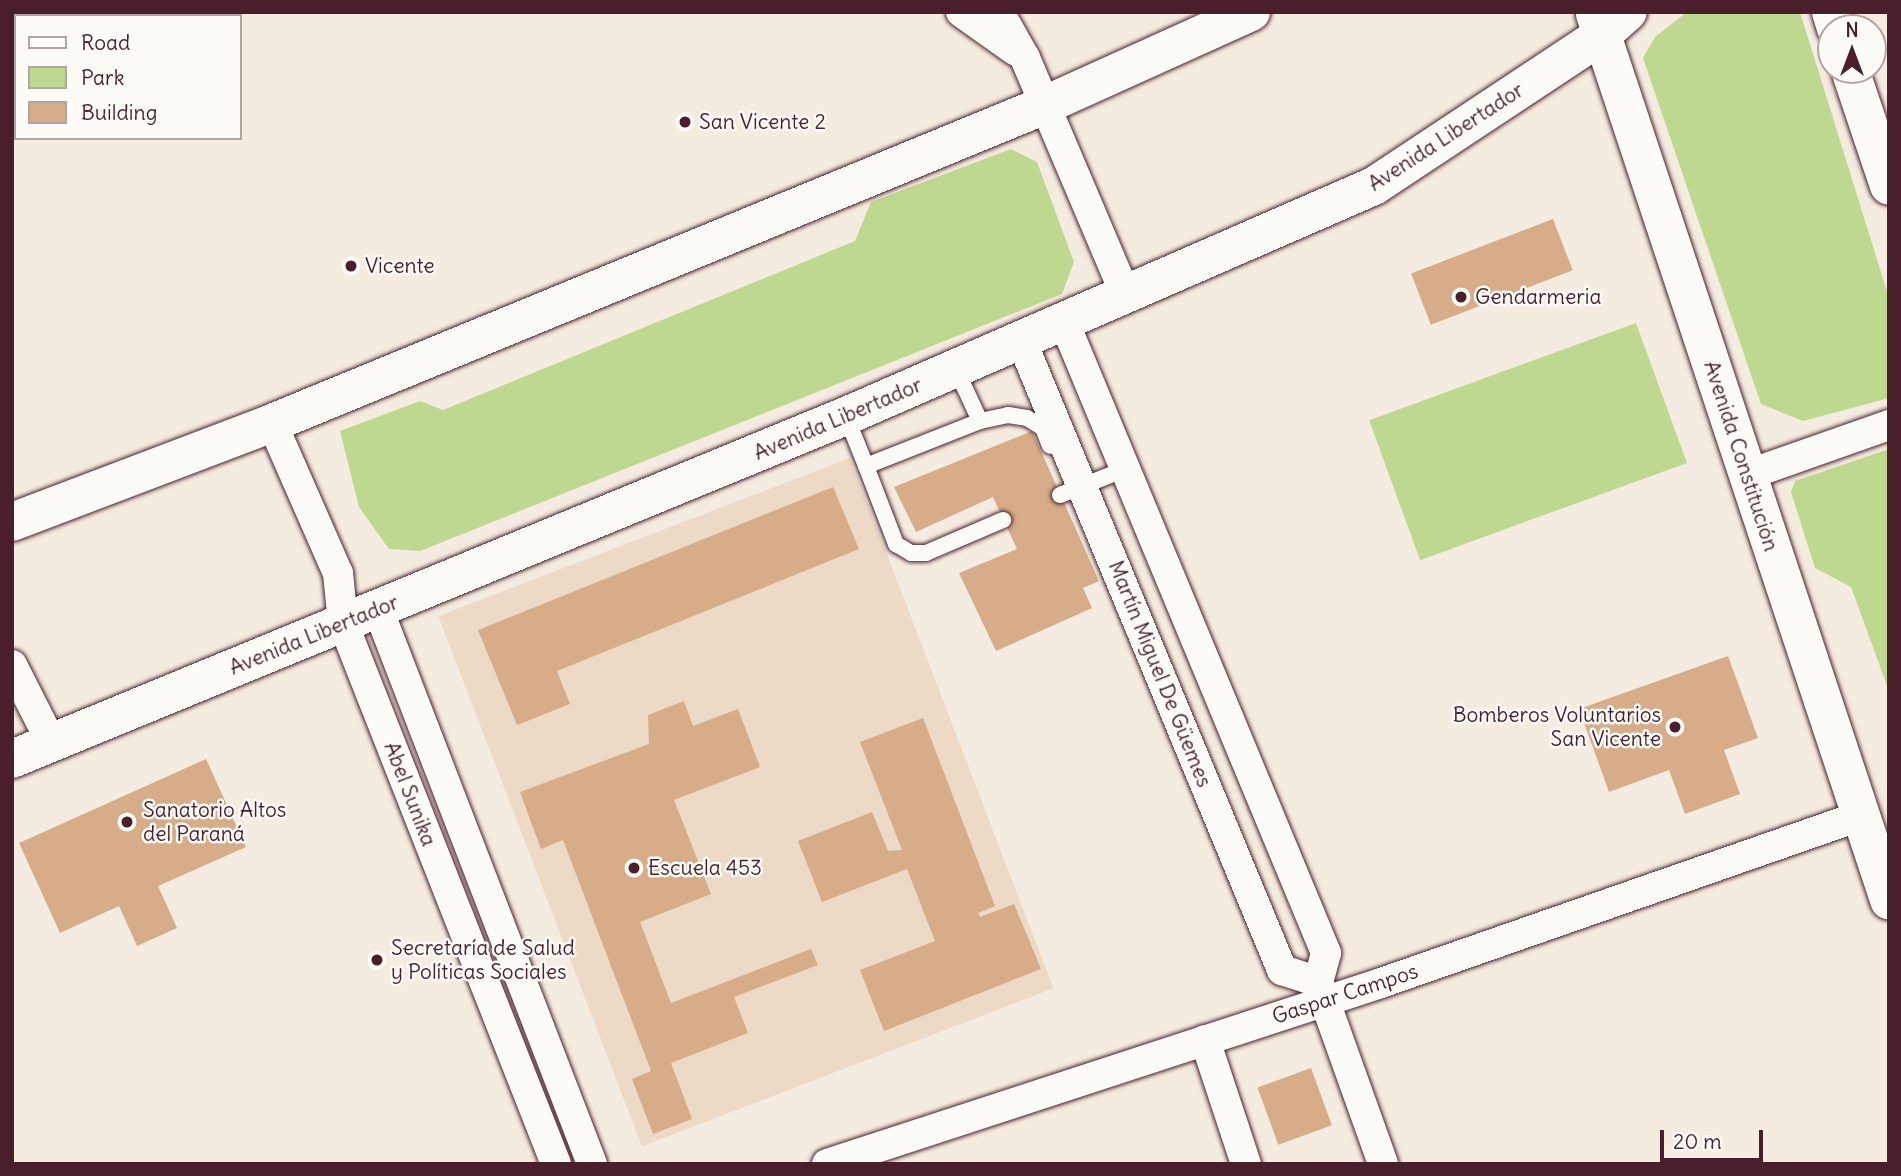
<!DOCTYPE html>
<meta charset="utf-8">
<style>
body{margin:0}
#map{position:relative;width:1901px;height:1176px;overflow:hidden;background:#f5ece1;font-family:Delius,sans-serif}
div>[style]{position:absolute}
.built>*{inset:0;background:#ecd9c6;transform-origin:0 0}
.green>*{inset:0;background:#bed88f;transform-origin:0 0}
.building>*{inset:0;background:#d7ac88;transform-origin:0 0}
.roads{filter:drop-shadow(0 0 2px #4a1f2b) drop-shadow(0 0 2px #4a1f2b)}
.lane>*{height:16px;margin:-8px;padding:0 8px;transform-origin:8px;border-radius:8px;background:#fdfcf7}
.street>*{height:30px;margin:-15px;padding:0 15px;transform-origin:15px;border-radius:15px;background:#fdfcf7}
.secondary>*{height:38px;margin:-19px;padding:0 19px;transform-origin:19px;border-radius:19px;background:#fdfcf7}
.dots>*{width:19px;height:19px;translate:-50% -50%;box-sizing:border-box;border:4px solid #fdfcf7;border-radius:50%}
span{translate:-50% -50%;white-space:nowrap;text-align:center;line-height:1.15;-webkit-text-stroke:5px #fdfcf7;paint-order:stroke}
.poi-label{font-size:21px;color:#4a1f2b}
.left{translate:0 -50%;text-align:left}
.right{translate:-100% -50%;text-align:right}
.street-label{font-size:21px;color:#4a1f2b}
.frame{position:absolute;inset:0;border:14px solid #4a1f2b;pointer-events:none}
.legend{position:absolute;left:14px;top:14px;width:228px;height:126px;box-sizing:border-box;background:#fdfcf7;border:2px solid #b5a4a5;margin:0;padding:9px 12px;list-style:none;font-size:21px;color:#4a1f2b}
.legend li{display:flex;align-items:center;gap:14px;height:35px}
.legend b{width:35px;border:2px solid #b5a4a5}
.north{position:absolute;left:1817px;top:14px;width:70px;height:70px;box-sizing:border-box;background:#fdfcf7;border:2px solid #b5a4a5;border-radius:50%;rotate:0deg;font-size:19px;font-weight:700;line-height:28px;text-align:center;color:#4a1f2b}
.north::after{content:'';display:block;margin:auto;width:24px;height:32px;background:#4a1f2b;clip-path:polygon(50% 0,100% 100%,50% 72%,0 100%)}
.scale{position:absolute;left:1660px;top:1130px;width:103px;height:32px;box-sizing:border-box;border:4px solid #4a1f2b;border-top:0;padding-left:9px;font-size:21px;line-height:24px;white-space:nowrap;color:#4a1f2b;-webkit-text-stroke:5px #fdfcf7;paint-order:stroke}
</style>
<div id="map">
<div class="built">
<div style="left:850px;top:458px;width:568px;height:441px;rotate:69deg"></div>
</div>
<div class="green">
<div style="clip-path:polygon(1687px 12px,1800px 12px,1889px 298px,1889px 398px,1803px 421px,1761px 404px,1643px 58px,1655px 37px)"></div>
<div style="clip-path:polygon(1011px 149px,1037px 162px,1074px 262px,1062px 294px,420px 551px,389px 549px,359px 507px,340px 431px,420px 401px,443px 410px,855px 241px,871px 202px)"></div>
<div style="left:1636px;top:323px;width:149px;height:284px;rotate:70deg"></div>
<div style="clip-path:polygon(1889px 449px,1889px 691px,1851px 587px,1815px 568px,1791px 492px,1795px 481px)"></div>
</div>
<div class="building">
<div style="left:1553px;top:219px;width:55px;height:152px;rotate:69deg"></div>
<div style="clip-path:polygon(1032px 431px,1099px 581px,1083px 588px,1092px 608px,996px 651px,959px 573px,1017px 549px,993px 497px,916px 532px,894px 487px)"></div>
<div style="clip-path:polygon(833px 487px,859px 549px,557px 671px,570px 704px,517px 725px,478px 630px)"></div>
<div style="clip-path:polygon(1728px 656px,1758px 738px,1724px 750px,1740px 794px,1685px 814px,1669px 770px,1609px 792px,1579px 709px)"></div>
<div style="clip-path:polygon(684px 701px,693px 726px,738px 709px,760px 767px,674px 800px,711px 894px,640px 922px,671px 1003px,811px 949px,818px 965px,734px 997px,748px 1033px,671px 1063px,692px 1119px,653px 1134px,632px 1079px,651px 1071px,563px 840px,541px 849px,520px 792px,649px 744px,648px 715px)"></div>
<div style="clip-path:polygon(923px 718px,995px 906px,978px 913px,980px 917px,1014px 904px,1041px 969px,884px 1031px,860px 970px,935px 941px,907px 869px,822px 902px,798px 841px,872px 812px,888px 851px,902px 850px,860px 742px)"></div>
<div style="clip-path:polygon(206px 759px,246px 847px,158px 886px,177px 928px,137px 946px,119px 906px,60px 933px,19px 843px)"></div>
<div style="left:1311px;top:1068px;width:61px;height:57px;rotate:70deg"></div>
</div>
<div class="roads">
<div class="lane">
<div style="left:846px;top:416px;width:54px;rotate:68.2deg"></div>
<div style="left:866px;top:466px;width:123px;rotate:-21.5deg"></div>
<div style="left:980px;top:421px;width:57px;rotate:-114.8deg"></div>
<div style="left:980px;top:421px;width:29px;rotate:-12deg"></div>
<div style="left:1008px;top:415px;width:19px;rotate:9deg"></div>
<div style="left:1027px;top:418px;width:19px;rotate:32deg"></div>
<div style="left:1043px;top:428px;width:19px;rotate:69deg"></div>
<div style="left:866px;top:466px;width:84px;rotate:69deg"></div>
<div style="left:896px;top:544px;width:17px;rotate:31deg"></div>
<div style="left:911px;top:553px;width:15px"></div>
<div style="left:926px;top:553px;width:84px;rotate:-23.2deg"></div>
<div style="left:1060px;top:495px;width:73px;rotate:-21.7deg"></div>
</div>
<div class="street">
<div style="left:961px;top:12px;width:67px;rotate:35.3deg"></div>
<div style="left:999px;top:12px;width:53px;rotate:60.5deg"></div>
<div style="left:1025px;top:58px;width:259px;rotate:67deg"></div>
<div style="left:28px;top:16px;width:6px;rotate:-39deg"></div>
<div style="left:1065px;top:324px;width:681px;rotate:67.46deg"></div>
<div style="left:1326px;top:953px;width:30px;rotate:105deg"></div>
<div style="left:1318px;top:982px;width:193px;rotate:70.3deg"></div>
<div style="left:1022px;top:342px;width:680px;rotate:67.51deg"></div>
<div style="left:1282px;top:970px;width:38px;rotate:18deg"></div>
<div style="left:272px;top:423px;width:164px;rotate:66.3deg"></div>
<div style="left:338px;top:573px;width:50px;rotate:84.3deg"></div>
<div style="left:343px;top:623px;width:581px;rotate:68.51deg"></div>
<div style="left:1747px;top:475px;width:151px;rotate:-19.4deg"></div>
<div style="left:378px;top:609px;width:595px;rotate:68.91deg"></div>
<div style="left:12px;top:665px;width:89px;rotate:63.1deg"></div>
<div style="left:1205px;top:1040px;width:131px;rotate:71.7deg"></div>
<div style="left:827px;top:1164px;width:583px;rotate:-18.09deg"></div>
<div style="left:1381px;top:983px;width:507px;rotate:-19.22deg"></div>
</div>
<div class="secondary">
<div style="left:1831px;top:12px;width:17px;rotate:73deg"></div>
<div style="left:1595px;top:14px;width:934px;rotate:71.64deg"></div>
<div style="left:1850px;top:70px;width:122px;rotate:71.4deg"></div>
<div style="left:12px;top:522px;width:278px;rotate:-20.8deg"></div>
<div style="left:272px;top:423px;width:836px;rotate:-22.36deg"></div>
<div style="left:1045px;top:105px;width:226px;rotate:-24.3deg"></div>
<div style="left:12px;top:759px;width:902px;rotate:-22.36deg"></div>
<div style="left:846px;top:416px;width:576px;rotate:-23.54deg"></div>
<div style="left:1374px;top:186px;width:272px;rotate:-33.5deg"></div>
<div style="left:1601px;top:36px;width:36px;rotate:-42deg"></div>
</div>
</div>
<div class="dots">
<div style="left:685px;top:122px;background:#4a1f2b"></div>
<div style="left:351px;top:266px;background:#4a1f2b"></div>
<div style="left:1461px;top:297px;background:#4a1f2b"></div>
<div style="left:1675px;top:727px;background:#4a1f2b"></div>
<div style="left:127px;top:822px;background:#4a1f2b"></div>
<div style="left:634px;top:868px;background:#4a1f2b"></div>
<div style="left:377px;top:960px;background:#4a1f2b"></div>
</div>
<div class="poi-label">
<span class="left" style="left:699px;top:122px">San Vicente 2</span>
<span class="left" style="left:365px;top:266px">Vicente</span>
<span class="left" style="left:1475px;top:297px">Gendarmeria</span>
<span class="right" style="left:1661px;top:727px">Bomberos Voluntarios<br>San Vicente</span>
<span class="left" style="left:143px;top:822px">Sanatorio Altos<br>del Paraná</span>
<span class="left" style="left:648px;top:868px">Escuela 453</span>
<span class="left" style="left:391px;top:960px">Secretaría de Salud<br>y Políticas Sociales</span>
</div>
<div class="street-label">
<span style="left:1446px;top:137px;rotate:-33deg">Avenida Libertador</span>
<span style="left:838px;top:419px;rotate:-23deg">Avenida Libertador</span>
<span style="left:1741px;top:456px;rotate:72deg">Avenida Constitución</span>
<span style="left:314px;top:635px;rotate:-22deg">Avenida Libertador</span>
<span style="left:1160px;top:674px;rotate:68deg">Martín Miguel De Güemes</span>
<span style="left:410px;top:794px;rotate:69deg">Abel Sunika</span>
<span style="left:1345px;top:994px;rotate:-18deg">Gaspar Campos</span>
</div>
<div class="frame"></div>
<ul class="legend">
<li><b style="height:9px;background:#fdfcf7"></b>Road</li>
<li><b style="height:19px;background:#bed88f"></b>Park</li>
<li><b style="height:19px;background:#d7ac88"></b>Building</li>
</ul>
<div class="north">N</div>
<div class="scale">20 m</div>
</div>
